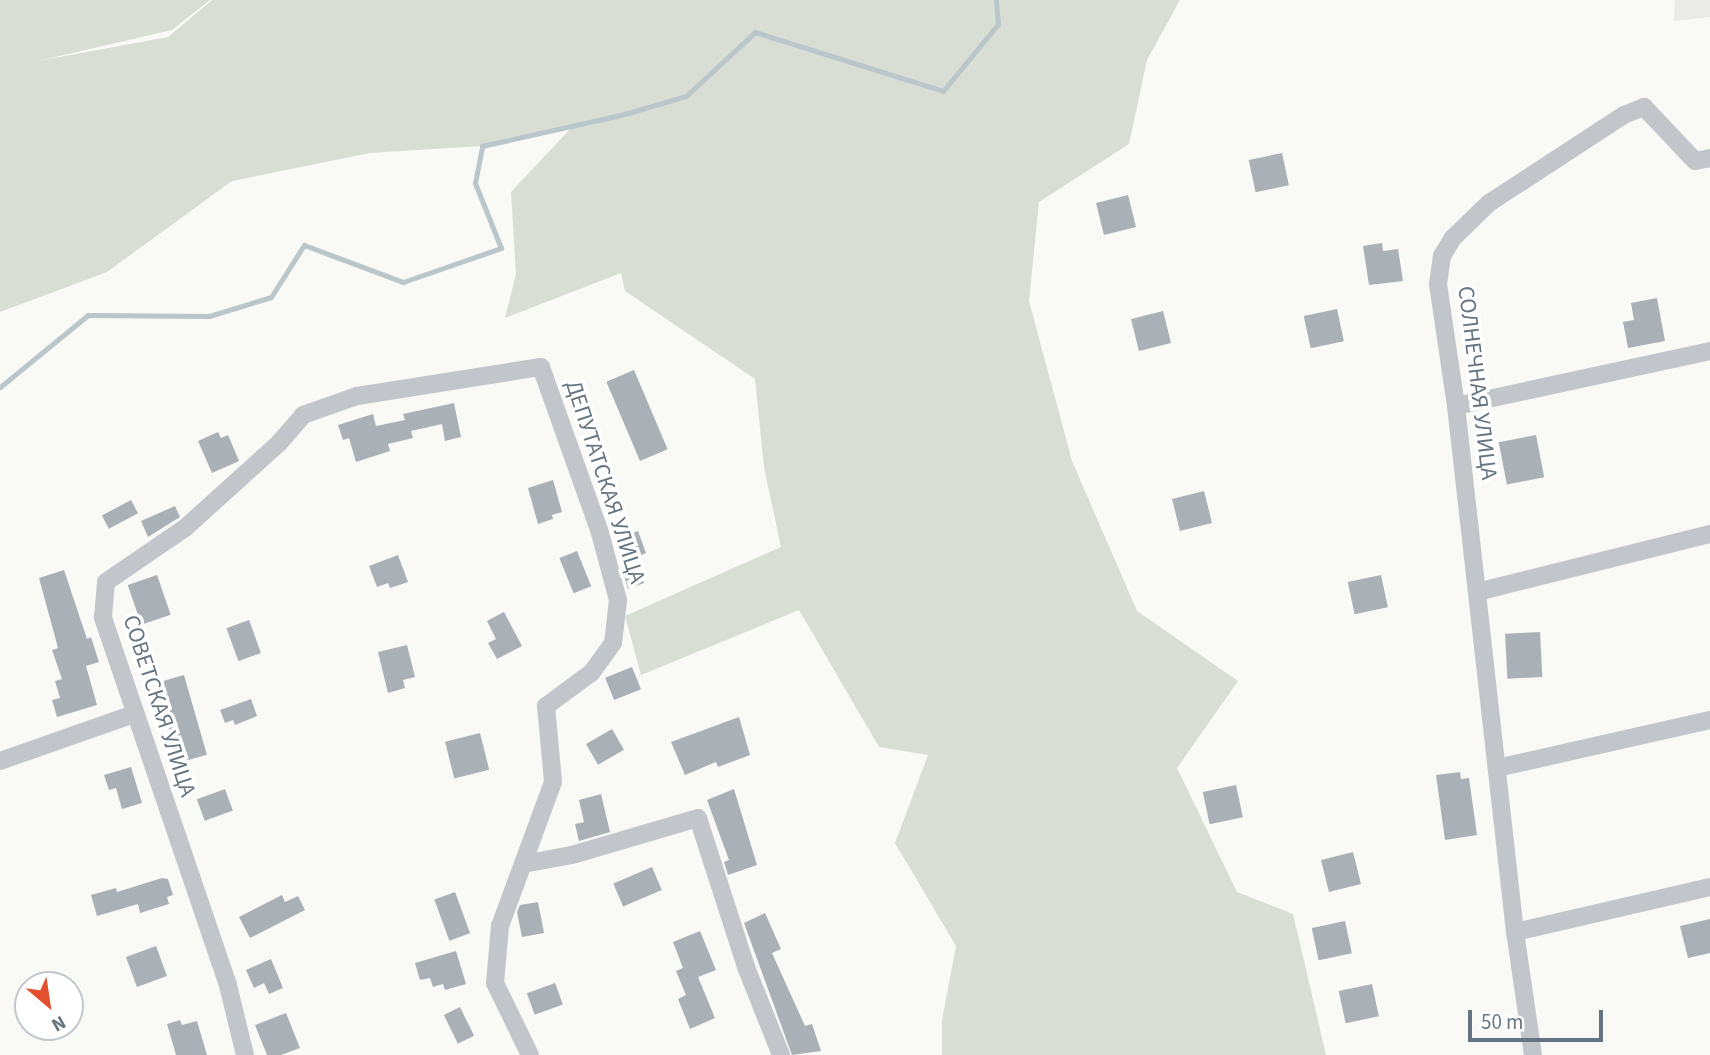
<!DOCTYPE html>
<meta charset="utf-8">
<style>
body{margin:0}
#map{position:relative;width:1710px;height:1055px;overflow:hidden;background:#f9f9f6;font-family:"Source Sans 3",sans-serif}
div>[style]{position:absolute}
.built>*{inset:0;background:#eaeae9}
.green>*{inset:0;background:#d9ded5}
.stream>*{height:5px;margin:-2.5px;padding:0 2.5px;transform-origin:2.5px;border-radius:2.5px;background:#b9c6ca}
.building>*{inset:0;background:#a9b1b7;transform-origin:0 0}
.minor>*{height:18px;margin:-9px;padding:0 9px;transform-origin:9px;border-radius:9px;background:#c2c6ca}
span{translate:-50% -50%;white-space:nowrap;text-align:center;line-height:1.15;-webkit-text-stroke:7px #fff;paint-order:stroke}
.street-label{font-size:23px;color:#647581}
.north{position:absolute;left:14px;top:971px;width:70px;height:70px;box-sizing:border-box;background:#fff;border:2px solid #c1c8cd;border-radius:50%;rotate:151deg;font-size:19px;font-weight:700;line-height:28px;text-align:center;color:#647581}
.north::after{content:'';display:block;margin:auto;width:24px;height:32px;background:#e2502d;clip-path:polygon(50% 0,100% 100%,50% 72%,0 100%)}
.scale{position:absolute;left:1468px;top:1010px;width:135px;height:32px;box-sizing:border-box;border:4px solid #647581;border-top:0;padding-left:9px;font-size:21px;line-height:24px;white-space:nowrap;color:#647581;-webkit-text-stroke:5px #fff;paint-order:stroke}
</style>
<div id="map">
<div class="built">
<div style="clip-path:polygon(1675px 0,1710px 0,1710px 17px,1674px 21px)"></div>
</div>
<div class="green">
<div style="clip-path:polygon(0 0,210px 0,172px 30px,38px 61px,168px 37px,212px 0,1180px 0,1147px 60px,1129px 144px,1039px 202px,1029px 301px,1072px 461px,1137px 611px,1238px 681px,1177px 768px,1237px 892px,1293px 914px,1326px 1055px,942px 1055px,942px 1020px,956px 946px,895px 843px,928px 755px,879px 747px,799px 610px,641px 675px,625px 616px,781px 547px,764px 467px,755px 379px,625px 291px,621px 273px,505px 318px,516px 274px,511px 192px,573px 126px,482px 146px,370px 153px,232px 181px,107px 272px,0 312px)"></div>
</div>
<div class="stream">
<div style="left:0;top:387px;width:114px;rotate:-39.3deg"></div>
<div style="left:88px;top:315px;width:121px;rotate:0.5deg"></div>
<div style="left:209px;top:316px;width:65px;rotate:-17deg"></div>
<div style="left:271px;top:297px;width:62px;rotate:-57.6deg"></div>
<div style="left:304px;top:245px;width:106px;rotate:20.5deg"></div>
<div style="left:403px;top:282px;width:104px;rotate:-19.1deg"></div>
<div style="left:501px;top:248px;width:70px;rotate:-111.8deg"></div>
<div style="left:475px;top:183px;width:38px;rotate:-79deg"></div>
<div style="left:482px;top:146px;width:142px;rotate:-12.6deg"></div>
<div style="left:621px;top:115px;width:68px;rotate:-16.3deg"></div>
<div style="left:686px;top:96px;width:94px;rotate:-42.8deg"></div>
<div style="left:755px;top:32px;width:197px;rotate:17.4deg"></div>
<div style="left:943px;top:91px;width:87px;rotate:-50.6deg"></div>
<div style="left:998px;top:24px;width:24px;rotate:-95deg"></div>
</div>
<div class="building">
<div style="left:1282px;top:153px;width:33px;height:34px;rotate:78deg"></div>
<div style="left:1128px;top:195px;width:33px;height:33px;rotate:76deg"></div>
<div style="clip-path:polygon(1382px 243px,1383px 251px,1398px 249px,1403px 281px,1369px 285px,1363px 246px)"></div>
<div style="clip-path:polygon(1657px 298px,1665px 341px,1628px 348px,1623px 322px,1634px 320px,1631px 303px)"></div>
<div style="left:1337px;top:309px;width:33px;height:34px;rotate:78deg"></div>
<div style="left:1163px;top:311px;width:33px;height:33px;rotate:76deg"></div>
<div style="left:634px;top:370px;width:86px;height:30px;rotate:67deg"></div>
<div style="clip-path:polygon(454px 403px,461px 437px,445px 441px,442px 424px,411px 431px,413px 438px,388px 444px,390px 451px,356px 462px,349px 438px,343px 440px,338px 425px,373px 414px,376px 426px,405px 420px,403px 414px)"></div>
<div style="clip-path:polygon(218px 432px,221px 438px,228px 435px,239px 461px,212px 473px,198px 441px)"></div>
<div style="left:1536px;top:435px;width:43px;height:38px;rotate:79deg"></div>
<div style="clip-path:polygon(553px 480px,562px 512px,552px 515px,553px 519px,538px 524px,528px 488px)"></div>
<div style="left:1204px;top:491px;width:33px;height:33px;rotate:76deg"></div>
<div style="left:131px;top:500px;width:15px;height:33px;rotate:62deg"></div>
<div style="clip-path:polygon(175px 506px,180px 517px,148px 537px,141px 521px)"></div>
<div style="clip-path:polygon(638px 531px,646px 553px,634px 558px,644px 583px,628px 589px,614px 540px)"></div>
<div style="left:577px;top:551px;width:38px;height:19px;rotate:68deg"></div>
<div style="clip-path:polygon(398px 555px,408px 582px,390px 588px,388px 583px,377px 587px,369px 566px)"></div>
<div style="clip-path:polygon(64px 570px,87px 639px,91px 637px,99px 662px,86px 666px,97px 705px,57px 717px,52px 700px,60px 698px,55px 681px,62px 679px,52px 650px,58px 648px,39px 578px)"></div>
<div style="left:157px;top:575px;width:42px;height:31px;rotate:71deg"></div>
<div style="left:1381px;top:575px;width:33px;height:34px;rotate:78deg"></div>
<div style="clip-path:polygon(504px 612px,522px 646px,497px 659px,488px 643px,496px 639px,487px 621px)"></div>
<div style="left:249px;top:620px;width:35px;height:24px;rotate:70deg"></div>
<div style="left:1540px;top:632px;width:45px;height:35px;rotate:87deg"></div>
<div style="clip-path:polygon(407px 645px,415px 677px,403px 680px,405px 688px,388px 693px,378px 652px)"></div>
<div style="left:632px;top:667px;width:24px;height:29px;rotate:68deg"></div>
<div style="left:184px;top:675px;width:83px;height:29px;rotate:74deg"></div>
<div style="clip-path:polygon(251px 699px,257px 716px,235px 725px,233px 720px,225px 723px,220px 710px)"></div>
<div style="clip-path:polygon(739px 717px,750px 755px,718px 767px,716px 762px,685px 775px,671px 742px)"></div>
<div style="left:612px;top:729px;width:24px;height:30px;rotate:60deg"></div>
<div style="left:480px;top:733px;width:38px;height:36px;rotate:76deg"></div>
<div style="clip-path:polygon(131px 767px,142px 803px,122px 809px,116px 788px,109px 790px,104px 775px)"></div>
<div style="clip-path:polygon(1460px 772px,1461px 779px,1469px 778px,1477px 835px,1445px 840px,1436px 775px)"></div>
<div style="left:1236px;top:785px;width:33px;height:34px;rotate:78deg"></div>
<div style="left:225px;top:789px;width:23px;height:30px;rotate:70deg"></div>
<div style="clip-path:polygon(734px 789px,757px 865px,728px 875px,724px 862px,729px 860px,707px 800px)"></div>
<div style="clip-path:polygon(601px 794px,610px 832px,579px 841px,575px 824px,584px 822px,579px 800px)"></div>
<div style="left:1353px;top:852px;width:33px;height:33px;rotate:76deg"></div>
<div style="left:652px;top:867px;width:25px;height:42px;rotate:67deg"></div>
<div style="clip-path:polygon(162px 878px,168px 879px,173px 895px,167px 897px,169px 904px,140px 913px,138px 904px,97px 916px,91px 895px,116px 888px,117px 892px)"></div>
<div style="left:455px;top:892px;width:44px;height:22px;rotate:70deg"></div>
<div style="clip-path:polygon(282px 895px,285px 902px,298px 896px,305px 910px,250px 938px,239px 917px)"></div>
<div style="clip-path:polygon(538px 902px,544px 933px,522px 937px,517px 912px,520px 905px)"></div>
<div style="clip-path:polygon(765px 913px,781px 949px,772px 953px,805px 1026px,812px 1024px,821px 1051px,792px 1055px,744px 923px)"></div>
<div style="clip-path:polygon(1710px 919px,1710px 953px,1688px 958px,1680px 926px)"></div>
<div style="left:1345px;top:921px;width:33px;height:34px;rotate:78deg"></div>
<div style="clip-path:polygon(700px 931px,716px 970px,698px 977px,715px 1018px,690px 1029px,678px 999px,686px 995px,676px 971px,683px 968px,673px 942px)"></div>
<div style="left:156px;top:946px;width:32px;height:32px;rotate:70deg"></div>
<div style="clip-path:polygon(456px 951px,466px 984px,445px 990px,443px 984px,433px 987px,430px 978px,420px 980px,415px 963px)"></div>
<div style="clip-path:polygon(271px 959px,283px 988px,269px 994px,264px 983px,254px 988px,246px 970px)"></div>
<div style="left:555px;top:983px;width:23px;height:30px;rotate:70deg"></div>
<div style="left:1372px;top:984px;width:33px;height:34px;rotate:78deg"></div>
<div style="left:460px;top:1007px;width:32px;height:18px;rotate:64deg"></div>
<div style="clip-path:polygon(286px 1013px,300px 1048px,281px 1055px,267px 1055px,255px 1025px)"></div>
<div style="clip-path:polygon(180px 1020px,182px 1025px,197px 1021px,207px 1055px,176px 1055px,167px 1024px)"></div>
</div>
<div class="minor">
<div style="left:1456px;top:406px;width:260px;rotate:-12.2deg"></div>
<div style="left:1477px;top:592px;width:240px;rotate:-14deg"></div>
<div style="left:0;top:761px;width:142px;rotate:-19.3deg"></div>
<div style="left:1497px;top:768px;width:218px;rotate:-12.7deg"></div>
<div style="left:523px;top:864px;width:50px;rotate:-10.4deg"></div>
<div style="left:572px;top:855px;width:131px;rotate:-16.4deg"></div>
<div style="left:698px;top:818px;width:157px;rotate:72.1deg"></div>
<div style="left:746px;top:967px;width:95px;rotate:68.3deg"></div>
<div style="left:1515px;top:932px;width:200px;rotate:-13deg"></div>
<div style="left:245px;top:1055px;width:72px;rotate:-103.7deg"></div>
<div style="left:228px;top:985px;width:389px;rotate:-108.8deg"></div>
<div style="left:103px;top:617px;width:35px;rotate:-85deg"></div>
<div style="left:106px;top:582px;width:96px;rotate:-34.4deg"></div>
<div style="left:185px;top:528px;width:127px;rotate:-42.1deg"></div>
<div style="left:279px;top:443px;width:37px;rotate:-49deg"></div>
<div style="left:303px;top:415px;width:57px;rotate:-19.4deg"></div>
<div style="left:357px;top:396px;width:186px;rotate:-9deg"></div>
<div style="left:541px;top:367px;width:176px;rotate:70.4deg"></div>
<div style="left:600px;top:533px;width:69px;rotate:75deg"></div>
<div style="left:618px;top:600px;width:43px;rotate:96.6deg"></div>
<div style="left:613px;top:643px;width:37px;rotate:126deg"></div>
<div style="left:591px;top:673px;width:56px;rotate:143.7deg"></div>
<div style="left:546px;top:706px;width:76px;rotate:84.7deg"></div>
<div style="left:553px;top:782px;width:153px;rotate:110.2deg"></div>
<div style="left:500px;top:926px;width:57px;rotate:95deg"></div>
<div style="left:495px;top:983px;width:80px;rotate:64.1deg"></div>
<div style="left:1533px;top:1055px;width:124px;rotate:-98.3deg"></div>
<div style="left:1515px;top:932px;width:529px;rotate:-96.4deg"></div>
<div style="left:1456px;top:406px;width:123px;rotate:-98.4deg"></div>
<div style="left:1438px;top:284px;width:28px;rotate:-82deg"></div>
<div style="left:1442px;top:256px;width:21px;rotate:-59deg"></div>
<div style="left:1453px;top:238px;width:50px;rotate:-44.2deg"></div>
<div style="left:1489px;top:203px;width:161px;rotate:-33.1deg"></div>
<div style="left:1624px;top:115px;width:22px;rotate:-22deg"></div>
<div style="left:1644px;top:107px;width:74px;rotate:46.6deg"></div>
<div style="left:1695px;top:161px;width:15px;rotate:-11deg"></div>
</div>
<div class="street-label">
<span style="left:1477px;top:383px;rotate:83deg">СОЛНЕЧНАЯ УЛИЦА</span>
<span style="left:605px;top:482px;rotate:72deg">ДЕПУТАТСКАЯ УЛИЦА</span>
<span style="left:159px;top:706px;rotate:72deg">СОВЕТСКАЯ УЛИЦА</span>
</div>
<div class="north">N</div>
<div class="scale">50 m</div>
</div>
